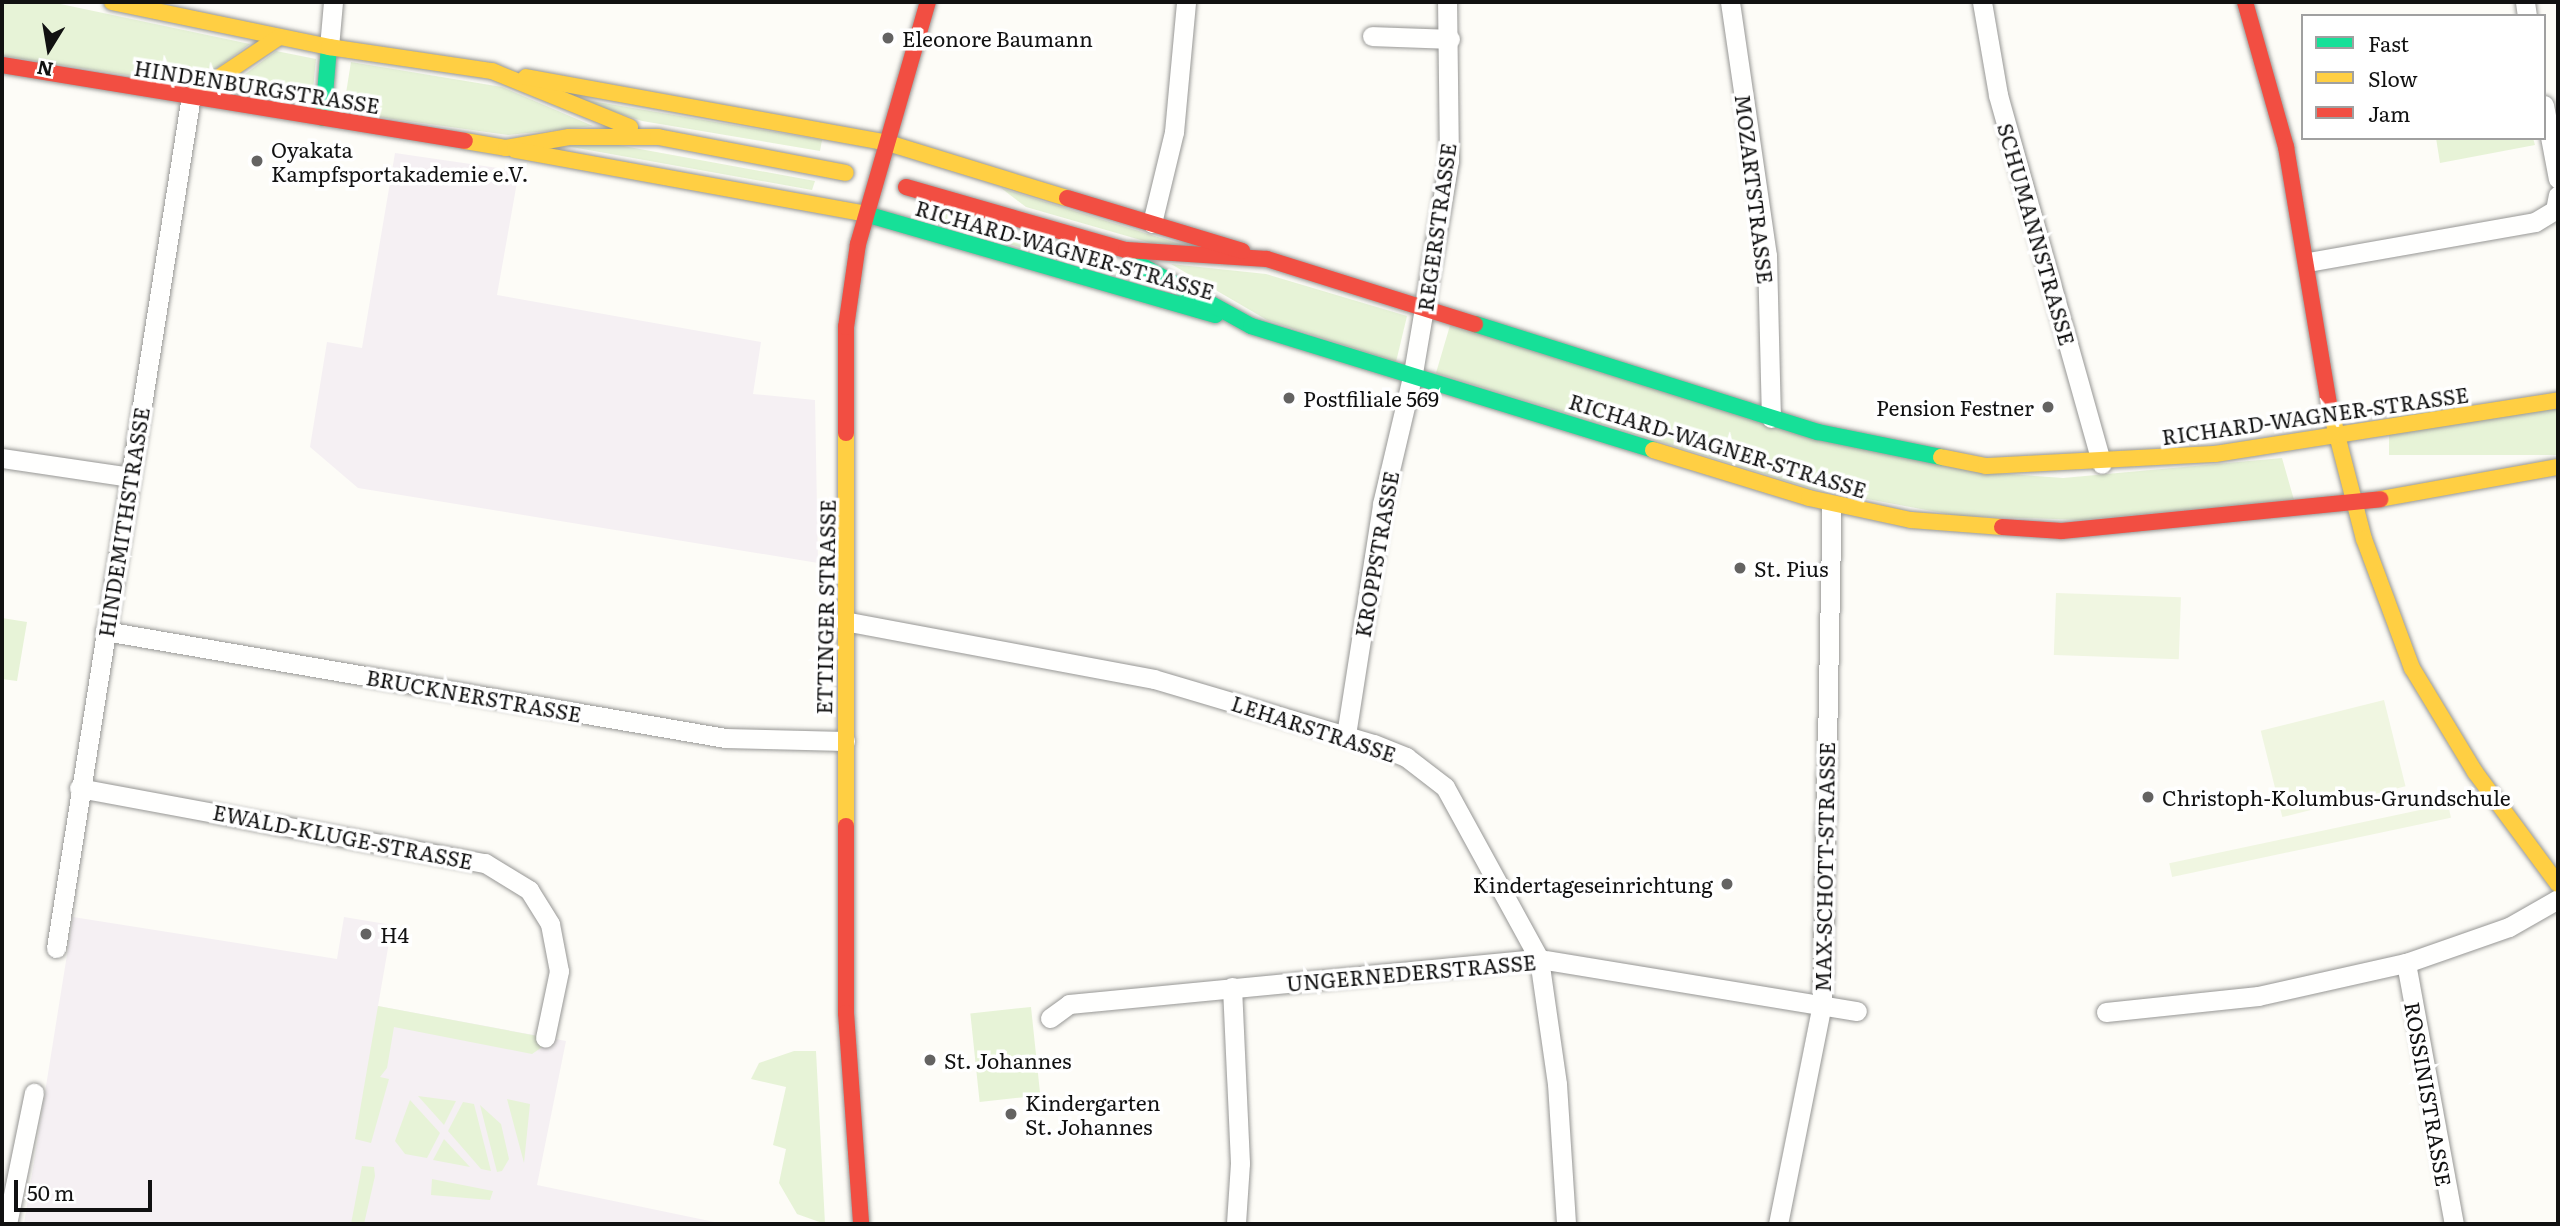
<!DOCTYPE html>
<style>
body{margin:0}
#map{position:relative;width:2560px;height:1226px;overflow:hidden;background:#fdfcf7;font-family:Literata,serif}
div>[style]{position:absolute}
.industrial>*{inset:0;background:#f5f0f3}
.green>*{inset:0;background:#e7f3d7;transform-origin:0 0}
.pitch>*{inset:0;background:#f0f6e1;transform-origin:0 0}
.roads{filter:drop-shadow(0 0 2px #979795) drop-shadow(0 0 2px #979795)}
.street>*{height:19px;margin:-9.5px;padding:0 9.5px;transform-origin:9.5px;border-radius:9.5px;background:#fffffe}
.fast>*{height:16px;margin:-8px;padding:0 8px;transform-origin:8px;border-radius:8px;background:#16e098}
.slow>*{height:16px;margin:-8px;padding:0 8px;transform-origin:8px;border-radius:8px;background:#ffcf43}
.jam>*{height:16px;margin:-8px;padding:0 8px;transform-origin:8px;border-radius:8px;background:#f24e42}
.dots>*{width:19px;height:19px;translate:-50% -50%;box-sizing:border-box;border:4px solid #fff;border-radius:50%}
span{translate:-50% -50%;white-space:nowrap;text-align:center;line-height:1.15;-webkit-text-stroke:7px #fff;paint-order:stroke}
.poi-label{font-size:21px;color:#111}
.left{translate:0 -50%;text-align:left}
.right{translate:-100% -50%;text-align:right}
.street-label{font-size:21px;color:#111}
.frame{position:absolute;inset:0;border:4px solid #111;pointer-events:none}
.legend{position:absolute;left:2301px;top:14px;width:245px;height:126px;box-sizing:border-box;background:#fff;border:2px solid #a0a0a0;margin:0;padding:9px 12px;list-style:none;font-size:21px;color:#111}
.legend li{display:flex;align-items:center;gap:14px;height:35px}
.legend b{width:35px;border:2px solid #a0a0a0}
.north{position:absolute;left:14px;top:14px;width:70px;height:70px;-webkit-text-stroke:5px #fff;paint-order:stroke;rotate:191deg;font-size:19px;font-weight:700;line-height:28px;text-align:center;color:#111}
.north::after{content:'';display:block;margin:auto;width:24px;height:32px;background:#111;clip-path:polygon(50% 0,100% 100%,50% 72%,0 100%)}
.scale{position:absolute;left:14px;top:1180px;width:138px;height:32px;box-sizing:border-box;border:4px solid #111;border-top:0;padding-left:9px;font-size:21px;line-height:24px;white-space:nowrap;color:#111;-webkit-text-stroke:5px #fff;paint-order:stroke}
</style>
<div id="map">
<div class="industrial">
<div style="clip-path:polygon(395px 153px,519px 171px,497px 295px,761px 342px,753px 394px,815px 400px,818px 563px,358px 488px,310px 447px,327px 342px,362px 348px)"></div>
<div style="clip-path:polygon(73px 917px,337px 959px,344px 917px,392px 925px,378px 1006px,566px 1041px,537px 1185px,724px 1224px,24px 1224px)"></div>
</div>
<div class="green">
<div style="clip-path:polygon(2px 2px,51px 2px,250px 44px,193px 85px,2px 56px)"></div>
<div style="clip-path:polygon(276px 51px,316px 59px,313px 90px,305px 99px,238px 89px,236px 81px)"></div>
<div style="clip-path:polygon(351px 62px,502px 87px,593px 126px,508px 135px,343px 112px)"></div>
<div style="clip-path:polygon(574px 98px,822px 140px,820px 151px,642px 121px)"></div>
<div style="clip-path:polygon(2436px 138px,2533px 138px,2535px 145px,2440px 163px)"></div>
<div style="clip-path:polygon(607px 143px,815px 181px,812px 190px,566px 146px)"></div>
<div style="clip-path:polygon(1001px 188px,1193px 248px,1179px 251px,1026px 207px)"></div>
<div style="clip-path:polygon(926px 208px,1110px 261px,1180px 292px,920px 219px)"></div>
<div style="clip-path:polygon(1171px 264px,1266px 274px,1407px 316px,1396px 362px,1267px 320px)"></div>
<div style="clip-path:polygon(1451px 322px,1968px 471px,2063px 478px,2282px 458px,2294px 500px,2082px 520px,1959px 516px,1813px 489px,1436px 373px)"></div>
<div style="left:2558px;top:408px;width:47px;height:169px;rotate:90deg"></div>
<div style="clip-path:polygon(2px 618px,27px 622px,17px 681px,2px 679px)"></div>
<div style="clip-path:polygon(378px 1006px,554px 1039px,532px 1054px,394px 1027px,387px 1068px,380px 1077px,389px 1079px,371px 1143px,355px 1139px)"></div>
<div style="left:1031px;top:1007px;width:89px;height:61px;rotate:84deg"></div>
<div style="clip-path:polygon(794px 1051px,816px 1051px,825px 1224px,797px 1214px,779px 1183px,786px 1149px,773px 1145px,786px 1087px,751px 1079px,759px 1063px)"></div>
<div style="clip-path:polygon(418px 1096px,456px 1101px,444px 1125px)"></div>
<div style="clip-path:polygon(507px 1099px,530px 1104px,524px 1163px)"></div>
<div style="clip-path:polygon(410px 1100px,440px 1133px,427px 1158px,405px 1154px,395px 1141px)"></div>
<div style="clip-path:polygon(463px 1102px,474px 1104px,491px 1171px,481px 1169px,448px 1131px)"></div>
<div style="clip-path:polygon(480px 1105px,501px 1124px,509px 1159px,502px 1171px,497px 1172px)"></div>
<div style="clip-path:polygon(444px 1139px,470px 1167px,433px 1160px)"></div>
<div style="clip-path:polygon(362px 1166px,374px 1167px,375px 1176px,364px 1224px,351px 1224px)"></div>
<div style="clip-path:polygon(432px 1179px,493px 1191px,490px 1200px,431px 1195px)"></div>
</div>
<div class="pitch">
<div style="left:2056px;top:593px;width:125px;height:62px;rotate:2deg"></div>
<div style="left:2384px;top:700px;width:89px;height:127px;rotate:76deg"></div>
<div style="left:2448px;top:804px;width:14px;height:285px;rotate:78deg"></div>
</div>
<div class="roads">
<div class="street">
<div style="left:1730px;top:2px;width:257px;rotate:81.7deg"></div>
<div style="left:1767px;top:256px;width:162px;rotate:88.6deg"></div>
<div style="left:1982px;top:2px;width:94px;rotate:80.2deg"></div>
<div style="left:1998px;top:95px;width:383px;rotate:74.3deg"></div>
<div style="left:2525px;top:2px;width:14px;rotate:82deg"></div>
<div style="left:1372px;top:36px;width:78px;rotate:2.2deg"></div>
<div style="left:329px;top:47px;width:45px;rotate:-84.9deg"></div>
<div style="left:2544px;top:105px;width:75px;rotate:79.3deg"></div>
<div style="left:1152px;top:223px;width:94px;rotate:-76.4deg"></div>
<div style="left:1174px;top:132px;width:131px;rotate:-84.7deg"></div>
<div style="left:2308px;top:262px;width:230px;rotate:-10deg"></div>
<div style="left:2535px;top:222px;width:23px;rotate:-31deg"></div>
<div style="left:2555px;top:210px;width:15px;rotate:-79deg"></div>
<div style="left:2px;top:458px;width:129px;rotate:8.4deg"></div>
<div style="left:844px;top:621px;width:315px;rotate:10.6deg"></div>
<div style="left:1154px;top:679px;width:229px;rotate:16.5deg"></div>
<div style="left:1374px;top:744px;width:35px;rotate:22deg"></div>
<div style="left:1406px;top:757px;width:49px;rotate:37.6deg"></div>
<div style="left:1445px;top:787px;width:196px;rotate:61.3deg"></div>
<div style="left:1539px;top:959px;width:126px;rotate:81.8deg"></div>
<div style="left:1557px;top:1084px;width:140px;rotate:86.3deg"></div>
<div style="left:105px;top:631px;width:629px;rotate:9.79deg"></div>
<div style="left:725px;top:738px;width:120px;rotate:1.4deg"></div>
<div style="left:1346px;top:735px;width:234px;rotate:-81.1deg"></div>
<div style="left:1382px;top:504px;width:135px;rotate:-76.7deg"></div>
<div style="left:1413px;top:373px;width:215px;rotate:-80.4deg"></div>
<div style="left:1449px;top:161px;width:159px;rotate:-90.7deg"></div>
<div style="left:79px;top:788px;width:413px;rotate:10.5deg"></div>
<div style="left:485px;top:863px;width:52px;rotate:31.5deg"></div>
<div style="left:529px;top:890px;width:40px;rotate:58deg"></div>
<div style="left:550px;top:924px;width:48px;rotate:79.2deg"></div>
<div style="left:559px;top:971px;width:68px;rotate:101.8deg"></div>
<div style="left:56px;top:948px;width:863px;rotate:-81deg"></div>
<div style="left:2406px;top:963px;width:265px;rotate:79.6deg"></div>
<div style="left:1232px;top:987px;width:176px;rotate:87.4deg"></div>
<div style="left:1240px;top:1163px;width:61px;rotate:93.8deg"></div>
<div style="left:2106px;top:1012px;width:153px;rotate:-6deg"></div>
<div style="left:2258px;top:996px;width:152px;rotate:-12.6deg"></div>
<div style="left:2406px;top:963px;width:109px;rotate:-19.3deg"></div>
<div style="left:2509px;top:927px;width:56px;rotate:-29.7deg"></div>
<div style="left:1050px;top:1018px;width:24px;rotate:-36deg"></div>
<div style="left:1069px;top:1004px;width:472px;rotate:-5.5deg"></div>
<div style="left:1539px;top:959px;width:322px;rotate:9.3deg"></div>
<div style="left:7px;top:1224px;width:134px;rotate:-78.4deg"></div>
<div style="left:1778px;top:1224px;width:224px;rotate:-78.7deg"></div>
<div style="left:1822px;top:1004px;width:499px;rotate:-88.9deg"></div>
</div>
<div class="fast">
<div style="left:323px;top:118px;width:71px;rotate:-85.2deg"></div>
<div style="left:862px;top:213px;width:368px;rotate:16.1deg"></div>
<div style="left:1135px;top:262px;width:132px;rotate:28.9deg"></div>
<div style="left:1251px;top:326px;width:421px;rotate:17.1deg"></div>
<div style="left:1475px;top:324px;width:360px;rotate:17.5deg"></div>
<div style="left:1818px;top:432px;width:126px;rotate:11.5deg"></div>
</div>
<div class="slow">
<div style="left:112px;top:2px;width:222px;rotate:11.7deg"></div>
<div style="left:329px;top:47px;width:165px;rotate:8.4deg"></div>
<div style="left:492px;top:71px;width:149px;rotate:22.1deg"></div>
<div style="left:526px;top:77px;width:368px;rotate:10.3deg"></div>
<div style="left:888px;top:143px;width:187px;rotate:17.1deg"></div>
<div style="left:191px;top:96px;width:106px;rotate:-33.8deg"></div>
<div style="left:465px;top:141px;width:42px;rotate:9.7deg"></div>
<div style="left:506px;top:148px;width:64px;rotate:-9.9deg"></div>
<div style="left:569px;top:137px;width:89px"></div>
<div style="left:658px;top:137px;width:191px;rotate:10.8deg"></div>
<div style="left:515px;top:150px;width:353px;rotate:10.3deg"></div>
<div style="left:2329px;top:404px;width:139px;rotate:75.5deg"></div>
<div style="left:2364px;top:539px;width:138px;rotate:69.6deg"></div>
<div style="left:2412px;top:668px;width:122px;rotate:58.8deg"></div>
<div style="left:2475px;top:772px;width:139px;rotate:53.5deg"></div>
<div style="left:846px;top:433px;width:393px;rotate:90deg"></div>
<div style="left:1653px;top:450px;width:163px;rotate:17.1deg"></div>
<div style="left:1809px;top:498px;width:104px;rotate:12.2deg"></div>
<div style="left:1911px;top:520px;width:91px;rotate:4.4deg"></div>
<div style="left:1941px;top:457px;width:46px;rotate:11.3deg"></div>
<div style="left:1986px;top:466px;width:229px;rotate:-3deg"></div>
<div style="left:2215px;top:454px;width:347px;rotate:-8.9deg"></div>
<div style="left:2380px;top:499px;width:181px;rotate:-10.2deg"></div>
</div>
<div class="jam">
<div style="left:2245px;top:2px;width:151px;rotate:74.2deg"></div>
<div style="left:2286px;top:147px;width:261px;rotate:80.5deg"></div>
<div style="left:2px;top:65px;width:469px;rotate:9.3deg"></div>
<div style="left:906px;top:187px;width:229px;rotate:16deg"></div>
<div style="left:1126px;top:250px;width:141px;rotate:3.7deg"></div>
<div style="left:1267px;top:259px;width:218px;rotate:17.4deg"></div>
<div style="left:1067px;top:198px;width:183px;rotate:16.8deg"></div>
<div style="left:846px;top:433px;width:106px;rotate:-90deg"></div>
<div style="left:846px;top:327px;width:84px;rotate:-81.8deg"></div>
<div style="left:858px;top:244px;width:252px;rotate:-73.9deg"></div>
<div style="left:2002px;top:527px;width:60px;rotate:3.8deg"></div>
<div style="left:2062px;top:531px;width:320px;rotate:-5.7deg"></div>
<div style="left:846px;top:826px;width:187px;rotate:90deg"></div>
<div style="left:846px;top:1013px;width:212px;rotate:85.9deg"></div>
</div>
</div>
<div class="dots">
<div style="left:888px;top:38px;background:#646362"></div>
<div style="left:257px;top:161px;background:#646362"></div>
<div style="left:1289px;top:398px;background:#646362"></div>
<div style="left:2048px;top:407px;background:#646362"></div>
<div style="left:1740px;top:568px;background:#646362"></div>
<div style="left:2148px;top:797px;background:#646362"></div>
<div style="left:1727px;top:884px;background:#646362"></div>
<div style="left:366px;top:934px;background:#646362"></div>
<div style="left:930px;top:1060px;background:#646362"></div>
<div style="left:1011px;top:1114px;background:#646362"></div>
</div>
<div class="poi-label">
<span class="left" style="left:902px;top:38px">Eleonore Baumann</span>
<span class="left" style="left:271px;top:161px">Oyakata<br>Kampfsportakademie e.V.</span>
<span class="left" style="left:1303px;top:398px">Postfiliale 569</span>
<span class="right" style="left:2034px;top:407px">Pension Festner</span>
<span class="left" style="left:1754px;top:568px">St. Pius</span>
<span class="left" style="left:2162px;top:797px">Christoph-Kolumbus-Grundschule</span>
<span class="right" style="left:1713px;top:884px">Kindertageseinrichtung</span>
<span class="left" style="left:380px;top:934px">H4</span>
<span class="left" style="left:944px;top:1060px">St. Johannes</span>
<span class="left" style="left:1025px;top:1114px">Kindergarten<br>St. Johannes</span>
</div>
<div class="street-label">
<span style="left:257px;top:86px;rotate:9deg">HINDENBURGSTRASSE</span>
<span style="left:1755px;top:189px;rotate:83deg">MOZARTSTRASSE</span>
<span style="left:1436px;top:227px;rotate:-82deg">REGERSTRASSE</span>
<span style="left:2037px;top:234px;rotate:74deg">SCHUMANNSTRASSE</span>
<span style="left:1065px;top:249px;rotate:16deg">RICHARD-WAGNER-STRASSE</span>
<span style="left:2315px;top:415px;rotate:-8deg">RICHARD-WAGNER-STRASSE</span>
<span style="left:1718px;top:445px;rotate:17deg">RICHARD-WAGNER-STRASSE</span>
<span style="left:123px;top:522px;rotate:-81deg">HINDEMITHSTRASSE</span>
<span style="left:1376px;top:554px;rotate:-80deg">KROPPSTRASSE</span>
<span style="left:825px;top:607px;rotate:-89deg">ETTINGER STRASSE</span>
<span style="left:474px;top:695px;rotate:10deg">BRUCKNERSTRASSE</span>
<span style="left:1314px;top:728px;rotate:18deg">LEHARSTRASSE</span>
<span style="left:343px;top:836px;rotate:11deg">EWALD-KLUGE-STRASSE</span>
<span style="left:1824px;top:867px;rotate:-89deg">MAX-SCHOTT-STRASSE</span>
<span style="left:1411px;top:972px;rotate:-5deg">UNGERNEDERSTRASSE</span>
<span style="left:2429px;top:1094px;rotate:80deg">ROSSINISTRASSE</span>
</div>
<div class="frame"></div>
<ul class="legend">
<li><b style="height:9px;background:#16e098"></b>Fast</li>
<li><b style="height:9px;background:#ffcf43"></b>Slow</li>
<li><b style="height:9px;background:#f24e42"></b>Jam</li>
</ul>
<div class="north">N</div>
<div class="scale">50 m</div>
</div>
